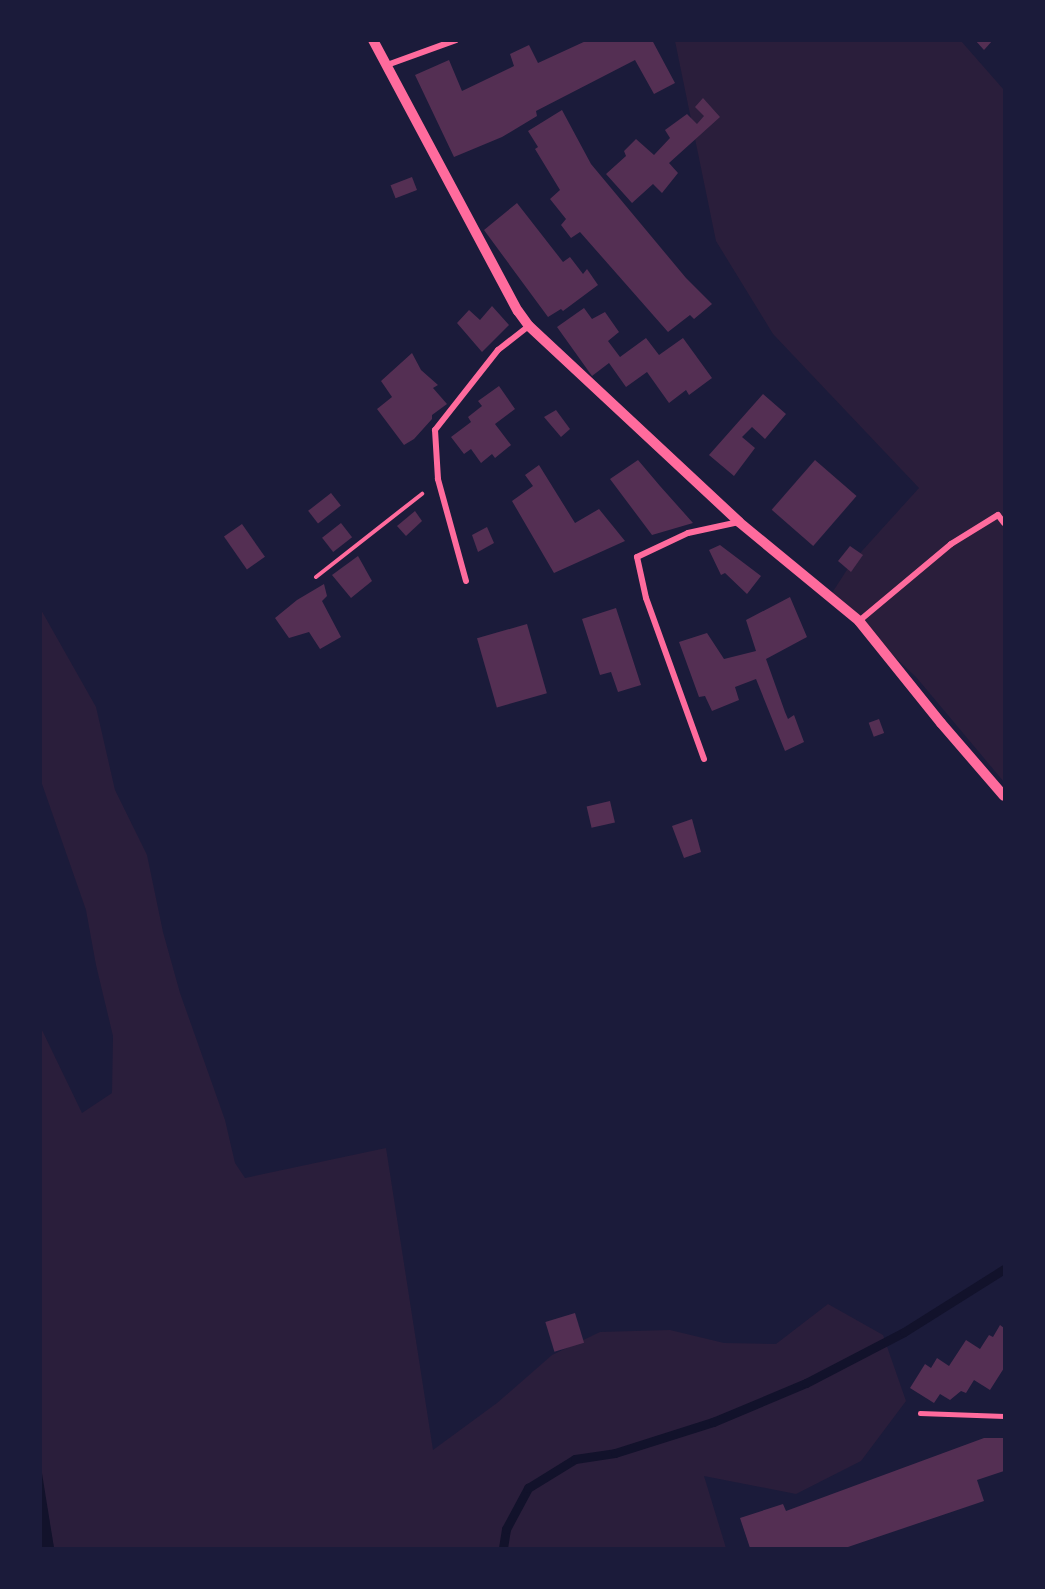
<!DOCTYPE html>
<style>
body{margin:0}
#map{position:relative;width:1045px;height:1589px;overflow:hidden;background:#1b1b3a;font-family:Commissioner,sans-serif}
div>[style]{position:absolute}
.green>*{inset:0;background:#2a1e3b}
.water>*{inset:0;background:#12122b}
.stream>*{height:9px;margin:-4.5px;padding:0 4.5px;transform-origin:4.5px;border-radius:4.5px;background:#12122b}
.building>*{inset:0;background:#542f53;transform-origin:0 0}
.path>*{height:4px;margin:-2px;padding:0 2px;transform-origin:2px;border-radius:2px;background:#ff6b9d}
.service>*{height:4.5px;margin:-2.25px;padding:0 2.25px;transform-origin:2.25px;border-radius:2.25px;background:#ff6b9d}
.minor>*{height:6px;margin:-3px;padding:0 3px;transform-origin:3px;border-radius:3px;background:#ff6b9d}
.tertiary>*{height:10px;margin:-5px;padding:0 5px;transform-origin:5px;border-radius:5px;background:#ff6b9d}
span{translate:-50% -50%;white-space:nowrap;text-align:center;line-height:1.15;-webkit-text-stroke:6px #1b1b3a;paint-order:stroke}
.frame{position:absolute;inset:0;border:42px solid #1b1b3a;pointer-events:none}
</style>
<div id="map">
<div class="green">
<div style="clip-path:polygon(675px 41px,961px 41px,1004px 90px,1004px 782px,916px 677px,830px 596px,852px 562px,919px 488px,773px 334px,716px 241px)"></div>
<div style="clip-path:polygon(40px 608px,96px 707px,115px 790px,147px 855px,163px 932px,180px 993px,225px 1120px,235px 1163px,245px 1178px,386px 1148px,433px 1450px,497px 1403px,552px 1355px,600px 1332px,670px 1330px,724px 1343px,776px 1344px,828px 1304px,883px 1335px,906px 1401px,861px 1461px,796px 1494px,704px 1476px,726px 1548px,54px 1548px,40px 1467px,41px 1028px,82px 1113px,112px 1093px,113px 1036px,96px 965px,86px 910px,41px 781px)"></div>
</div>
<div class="water">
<div style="clip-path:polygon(41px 1467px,54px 1548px,41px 1548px)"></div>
</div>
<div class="stream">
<div style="left:503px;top:1548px;width:19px;rotate:-81deg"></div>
<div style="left:506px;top:1529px;width:47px;rotate:-61.8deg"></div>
<div style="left:528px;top:1488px;width:55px;rotate:-31.7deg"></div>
<div style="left:575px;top:1459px;width:40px;rotate:-8.5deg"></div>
<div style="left:615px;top:1453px;width:103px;rotate:-17.6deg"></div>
<div style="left:713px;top:1422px;width:101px;rotate:-22.8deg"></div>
<div style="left:806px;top:1383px;width:110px;rotate:-27.5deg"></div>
<div style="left:904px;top:1332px;width:118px;rotate:-32.2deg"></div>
</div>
<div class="building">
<div style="clip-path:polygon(588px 40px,652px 40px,675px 83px,654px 94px,635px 60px,536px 111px,537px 116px,502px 137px,454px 157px,415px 75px,449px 60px,462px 91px,514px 66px,510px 54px,529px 45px,538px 63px)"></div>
<div style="clip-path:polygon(975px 40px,993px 40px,984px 50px)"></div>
<div style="clip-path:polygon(703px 98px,720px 117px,669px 163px,678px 173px,662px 193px,653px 184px,632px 203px,606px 174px,626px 156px,624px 151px,636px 139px,654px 155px,670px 138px,665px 130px,687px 114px,697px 124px,704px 116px,695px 107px)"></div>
<div style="clip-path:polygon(562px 110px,591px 164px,686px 278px,712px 304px,694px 319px,690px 315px,668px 332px,580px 232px,571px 238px,561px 225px,566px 219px,550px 199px,560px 190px,535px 149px,538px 147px,528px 131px)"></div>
<div style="left:412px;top:177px;width:14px;height:23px;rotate:69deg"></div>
<div style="clip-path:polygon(517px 203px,563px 262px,570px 257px,583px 274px,587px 269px,598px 285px,563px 311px,561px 309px,548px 317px,484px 230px)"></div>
<div style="clip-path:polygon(492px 306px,509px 325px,482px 352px,457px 323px,469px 310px,480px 320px)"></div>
<div style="clip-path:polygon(584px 308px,592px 319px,605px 312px,619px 332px,608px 341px,620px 357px,646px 338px,659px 355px,683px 338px,712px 378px,689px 395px,686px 390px,669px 403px,647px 372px,626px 387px,609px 363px,592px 376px,557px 327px)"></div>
<div style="clip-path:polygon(412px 353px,421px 370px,438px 385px,433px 388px,447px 404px,432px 415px,432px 419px,414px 439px,404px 445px,377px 409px,392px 397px,381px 381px)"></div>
<div style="clip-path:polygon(499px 386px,515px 409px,495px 424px,511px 445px,495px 458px,492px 454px,481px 463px,471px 449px,464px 454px,451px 437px,471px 422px,468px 417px,482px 406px,478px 401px)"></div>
<div style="clip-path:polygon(763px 394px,786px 414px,765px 439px,752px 427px,742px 437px,755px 448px,734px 476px,709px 455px)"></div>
<div style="clip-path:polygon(556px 410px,570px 429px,561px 437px,544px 417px)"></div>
<div style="clip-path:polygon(638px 460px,660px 486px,693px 523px,652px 535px,610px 479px)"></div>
<div style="left:815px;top:460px;width:55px;height:66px;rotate:41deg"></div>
<div style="clip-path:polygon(539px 465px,575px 523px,599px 509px,625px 541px,554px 573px,512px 501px,533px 486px,525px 475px)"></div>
<div style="left:331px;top:493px;width:16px;height:29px;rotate:52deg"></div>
<div style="clip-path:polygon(415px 511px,422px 521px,406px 536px,397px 526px)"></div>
<div style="left:341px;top:523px;width:18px;height:24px;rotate:52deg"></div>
<div style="left:242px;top:524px;width:40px;height:22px;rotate:55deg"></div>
<div style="clip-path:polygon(487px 527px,494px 543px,478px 552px,472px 535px)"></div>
<div style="clip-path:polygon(720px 545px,761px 576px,747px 594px,725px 573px,721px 575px,709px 550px)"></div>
<div style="clip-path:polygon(850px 546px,863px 555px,851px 572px,838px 561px)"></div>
<div style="clip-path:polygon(358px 556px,372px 581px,351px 598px,332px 575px)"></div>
<div style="clip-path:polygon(324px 584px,327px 596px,322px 601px,341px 637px,320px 649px,309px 632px,289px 638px,275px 618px,297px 600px)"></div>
<div style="clip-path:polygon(790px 597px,807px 637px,766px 659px,785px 712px,788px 719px,794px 715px,804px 742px,785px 751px,756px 679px,735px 687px,739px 700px,712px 711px,705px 696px,699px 697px,679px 642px,707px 633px,724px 659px,756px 651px,746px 620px)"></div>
<div style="clip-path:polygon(616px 608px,641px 685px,618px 692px,611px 672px,600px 675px,582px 619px)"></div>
<div style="left:527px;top:624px;width:72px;height:52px;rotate:74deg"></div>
<div style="left:879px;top:719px;width:15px;height:11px;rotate:70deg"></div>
<div style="left:610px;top:801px;width:22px;height:24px;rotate:77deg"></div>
<div style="clip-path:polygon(692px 819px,701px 852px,684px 858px,672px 826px)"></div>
<div style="left:575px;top:1313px;width:31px;height:31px;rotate:73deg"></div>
<div style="clip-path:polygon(1000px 1325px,1004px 1328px,1004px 1368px,990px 1390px,974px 1380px,966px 1393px,961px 1391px,950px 1400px,940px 1394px,934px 1403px,910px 1388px,925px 1364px,931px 1368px,937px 1358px,949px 1366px,966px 1340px,980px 1349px,989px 1335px,993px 1337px)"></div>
<div style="clip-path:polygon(984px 1438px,1004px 1438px,1004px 1471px,977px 1480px,984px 1501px,845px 1548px,750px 1548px,740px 1518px,783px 1504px,786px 1511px)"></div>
</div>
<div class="path">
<div style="left:316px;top:577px;width:135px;rotate:-38.1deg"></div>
</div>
<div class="service">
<div style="left:920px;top:1413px;width:84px;rotate:2deg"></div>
</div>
<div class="minor">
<div style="left:387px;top:65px;width:73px;rotate:-19.9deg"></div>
<div style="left:466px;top:581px;width:106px;rotate:-105.4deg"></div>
<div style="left:438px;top:479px;width:49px;rotate:-93.5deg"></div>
<div style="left:435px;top:430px;width:102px;rotate:-51.8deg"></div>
<div style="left:498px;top:350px;width:39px;rotate:-38deg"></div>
<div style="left:859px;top:621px;width:120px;rotate:-39.9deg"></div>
<div style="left:951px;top:544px;width:55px;rotate:-31.7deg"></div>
<div style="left:998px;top:515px;width:10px;rotate:53deg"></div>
<div style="left:704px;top:759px;width:171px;rotate:-109.8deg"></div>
<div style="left:646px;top:598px;width:42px;rotate:-102.4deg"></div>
<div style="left:637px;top:557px;width:56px;rotate:-25.2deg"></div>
<div style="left:688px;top:533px;width:52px;rotate:-12.2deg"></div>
</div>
<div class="tertiary">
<div style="left:373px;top:40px;width:307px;rotate:61.9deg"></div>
<div style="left:518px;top:311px;width:19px;rotate:54deg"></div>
<div style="left:529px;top:326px;width:287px;rotate:43deg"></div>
<div style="left:739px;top:522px;width:156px;rotate:39.5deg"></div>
<div style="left:859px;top:621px;width:131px;rotate:51.2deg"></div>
<div style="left:941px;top:723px;width:96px;rotate:49.2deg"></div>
</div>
<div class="frame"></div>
</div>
